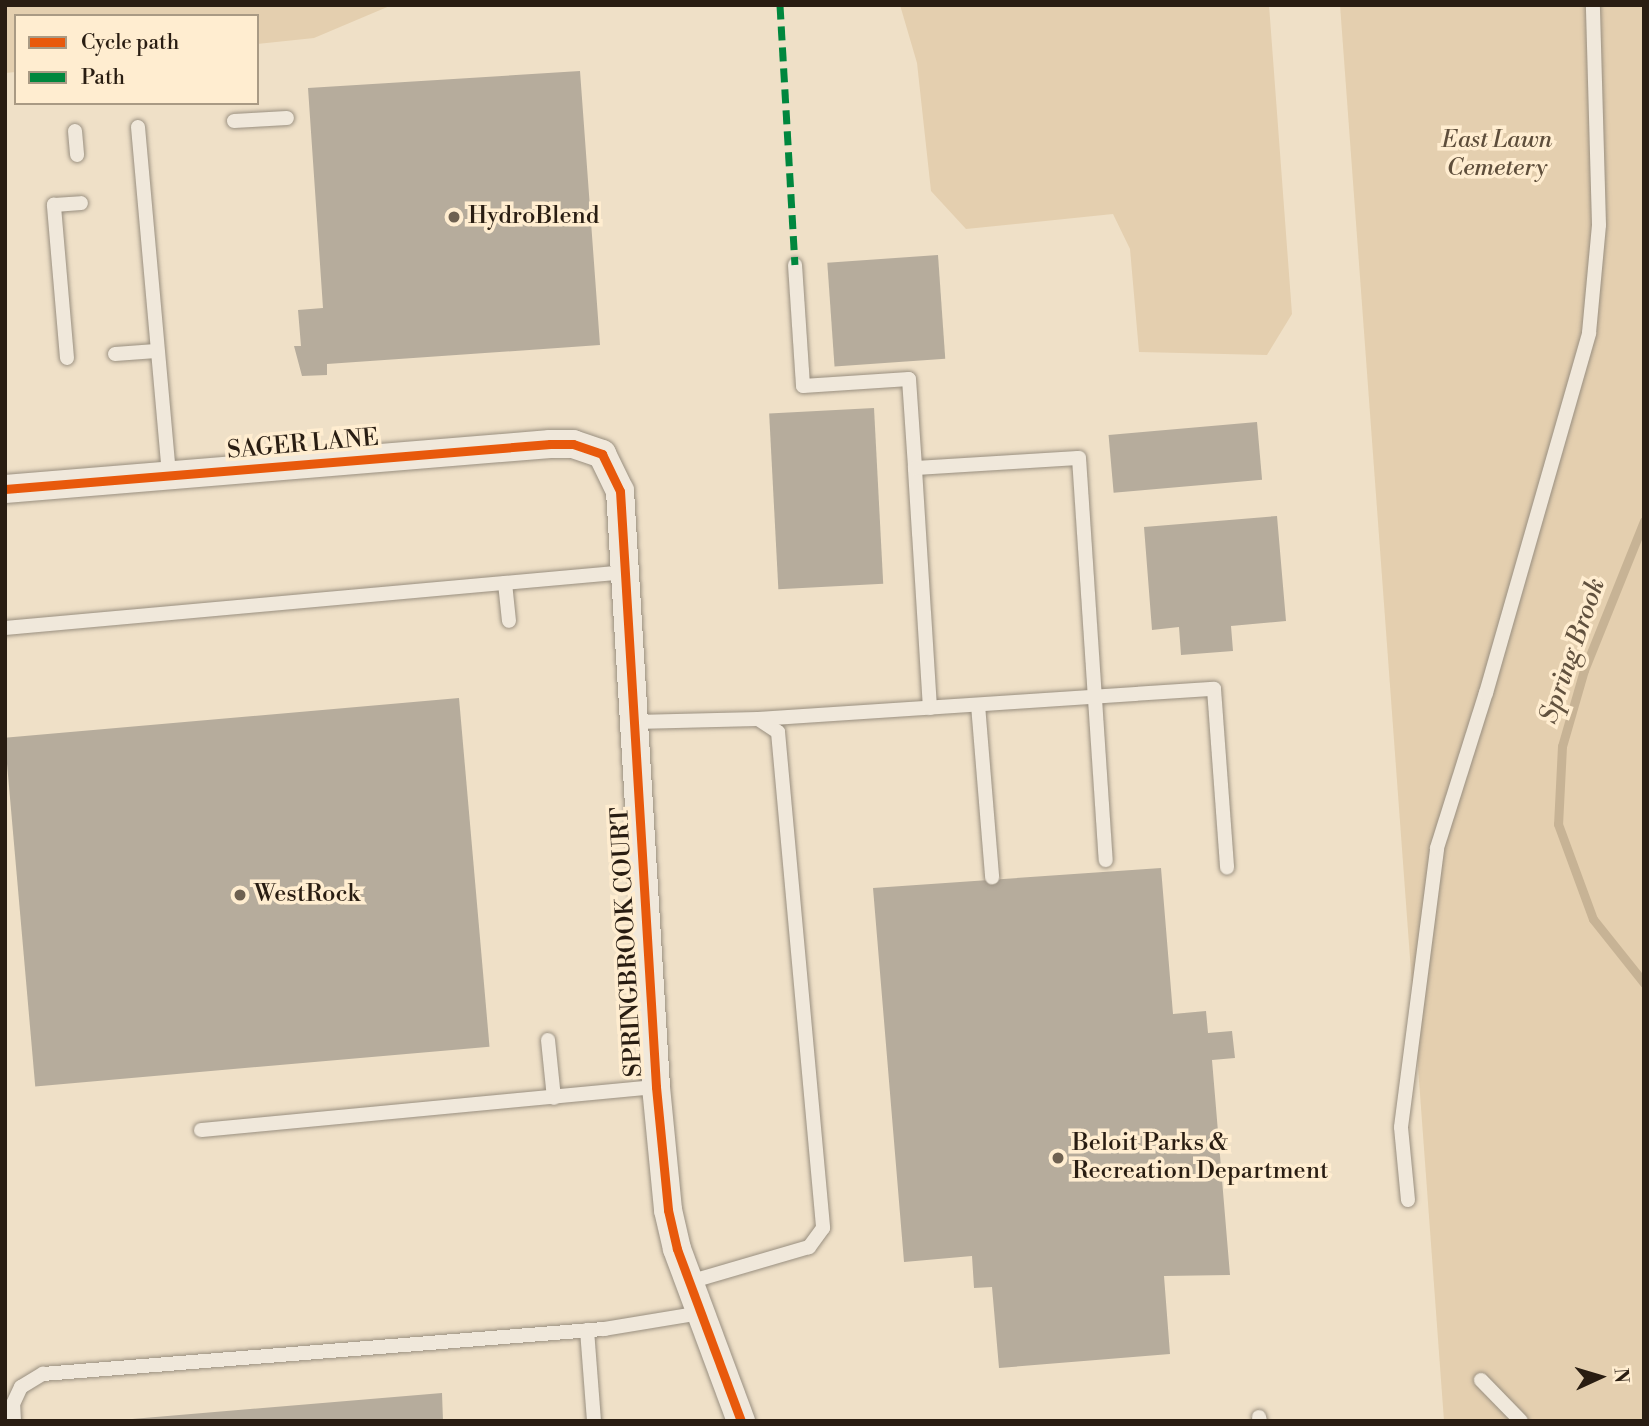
<!DOCTYPE html>
<style>
body{margin:0}
#map{position:relative;width:1649px;height:1426px;overflow:hidden;background:#efe0c7;font-family:"Libre Bodoni",serif}
div>[style]{position:absolute}
.green>*{inset:0;background:#e4cfaf}
.stream>*{height:9px;margin:-4.5px;padding:0 4.5px;transform-origin:4.5px;border-radius:4.5px;background:#c7b395}
.building>*{inset:0;background:#b6ac9c;transform-origin:0 0}
.roads{filter:drop-shadow(0 0 2px #998f80) drop-shadow(0 0 2px #998f80)}
.lane>*{height:14px;margin:-7px;padding:0 7px;transform-origin:7px;border-radius:7px;background:#f0e8db}
.street>*{height:28px;margin:-14px;padding:0 14px;transform-origin:14px;border-radius:14px;background:#f0e8db}
.quiet>*{height:7px;margin-top:-3.5px;transform-origin:0;background:repeating-linear-gradient(90deg,#00873e 0 14px,transparent 0 21px)}
.cycleway>*{height:9px;margin:-4.5px;padding:0 4.5px;transform-origin:4.5px;border-radius:4.5px;background:#e8590c}
.dots>*{width:19px;height:19px;translate:-50% -50%;box-sizing:border-box;border:4px solid #ffedd0;border-radius:50%}
span{translate:-50% -50%;white-space:nowrap;text-align:center;line-height:1.15;-webkit-text-stroke:7px #ffedd0;paint-order:stroke}
.park-label{font-size:24px;color:#5e4e3b;font-style:italic}
.poi-label{font-size:24px;color:#291d12}
.left{translate:0 -50%;text-align:left}
.street-label{font-size:24px;color:#291d12}
.water-label{font-size:26px;color:#61513e;font-style:italic}
.frame{position:absolute;inset:0;border:7px solid #291d12;pointer-events:none}
.legend{position:absolute;left:14px;top:14px;width:245px;height:91px;box-sizing:border-box;background:#ffedd0;border:2px solid #a99a84;margin:0;padding:9px 12px;list-style:none;font-size:21px;color:#291d12}
.legend li{display:flex;align-items:center;gap:14px;height:35px}
.legend b{width:35px;border:2px solid #a99a84}
.north{position:absolute;left:1565px;top:1342px;width:70px;height:70px;-webkit-text-stroke:5px #ffedd0;paint-order:stroke;rotate:86deg;font-size:19px;font-weight:700;line-height:28px;text-align:center;color:#291d12}
.north::after{content:'';display:block;margin:auto;width:24px;height:32px;background:#291d12;clip-path:polygon(50% 0,100% 100%,50% 72%,0 100%)}
</style>
<div id="map">
<div class="green">
<div style="clip-path:polygon(5px 5px,392px 5px,314px 38px,257px 44px,257px 16px,16px 16px,16px 72px,5px 73px)"></div>
<div style="clip-path:polygon(900px 5px,1269px 5px,1292px 314px,1267px 355px,1139px 352px,1130px 249px,1113px 214px,966px 229px,931px 191px,917px 63px)"></div>
<div style="clip-path:polygon(1340px 5px,1644px 5px,1644px 1421px,1444px 1421px)"></div>
</div>
<div class="stream">
<div style="left:1644px;top:521px;width:161px;rotate:111.9deg"></div>
<div style="left:1584px;top:670px;width:79px;rotate:106.1deg"></div>
<div style="left:1562px;top:746px;width:78px;rotate:92.9deg"></div>
<div style="left:1558px;top:824px;width:101px;rotate:69.8deg"></div>
<div style="left:1593px;top:919px;width:82px;rotate:51.4deg"></div>
</div>
<div class="building">
<div style="clip-path:polygon(580px 71px,600px 345px,327px 364px,327px 375px,302px 376px,294px 346px,301px 346px,298px 310px,323px 308px,308px 88px)"></div>
<div style="left:938px;top:255px;width:104px;height:111px;rotate:86deg"></div>
<div style="left:874px;top:408px;width:176px;height:105px;rotate:87deg"></div>
<div style="left:1257px;top:422px;width:58px;height:149px;rotate:85deg"></div>
<div style="clip-path:polygon(1277px 516px,1286px 621px,1231px 626px,1233px 651px,1181px 655px,1179px 627px,1152px 630px,1144px 527px)"></div>
<div style="left:459px;top:698px;width:350px;height:456px;rotate:85deg"></div>
<div style="clip-path:polygon(1161px 868px,1173px 1014px,1206px 1011px,1208px 1033px,1232px 1031px,1235px 1058px,1212px 1060px,1230px 1275px,1164px 1276px,1170px 1354px,999px 1368px,992px 1287px,974px 1288px,972px 1256px,904px 1262px,873px 888px)"></div>
<div style="clip-path:polygon(442px 1393px,443px 1421px,132px 1421px,132px 1419px)"></div>
</div>
<div class="roads">
<div class="lane">
<div style="left:234px;top:121px;width:53px;rotate:-3.2deg"></div>
<div style="left:138px;top:127px;width:349px;rotate:84.9deg"></div>
<div style="left:75px;top:131px;width:24px;rotate:85deg"></div>
<div style="left:795px;top:265px;width:121px;rotate:86.2deg"></div>
<div style="left:803px;top:386px;width:106px;rotate:-3.8deg"></div>
<div style="left:909px;top:379px;width:89px;rotate:86.1deg"></div>
<div style="left:115px;top:354px;width:41px;rotate:-4.2deg"></div>
<div style="left:67px;top:358px;width:154px;rotate:-94.9deg"></div>
<div style="left:54px;top:205px;width:27px;rotate:-4deg"></div>
<div style="left:505px;top:583px;width:38px;rotate:84deg"></div>
<div style="left:5px;top:628px;width:624px;rotate:-5.15deg"></div>
<div style="left:978px;top:705px;width:173px;rotate:85.3deg"></div>
<div style="left:930px;top:708px;width:240px;rotate:-93.6deg"></div>
<div style="left:915px;top:468px;width:164px;rotate:-3.5deg"></div>
<div style="left:1079px;top:458px;width:403px;rotate:86.2deg"></div>
<div style="left:758px;top:719px;width:457px;rotate:-3.8deg"></div>
<div style="left:1214px;top:689px;width:179px;rotate:85.8deg"></div>
<div style="left:635px;top:722px;width:123px;rotate:-1.4deg"></div>
<div style="left:758px;top:719px;width:24px;rotate:33deg"></div>
<div style="left:778px;top:732px;width:498px;rotate:84.8deg"></div>
<div style="left:823px;top:1228px;width:24px;rotate:126deg"></div>
<div style="left:809px;top:1247px;width:125px;rotate:163.7deg"></div>
<div style="left:548px;top:1040px;width:58px;rotate:84.1deg"></div>
<div style="left:201px;top:1130px;width:457px;rotate:-5.4deg"></div>
<div style="left:1408px;top:1200px;width:73px;rotate:-95.5deg"></div>
<div style="left:1401px;top:1127px;width:281px;rotate:-82.6deg"></div>
<div style="left:1437px;top:848px;width:163px;rotate:-72.5deg"></div>
<div style="left:1486px;top:693px;width:374px;rotate:-74deg"></div>
<div style="left:1589px;top:333px;width:108px;rotate:-84.7deg"></div>
<div style="left:1599px;top:225px;width:220px;rotate:-91.6deg"></div>
<div style="left:587px;top:1330px;width:91px;rotate:85.6deg"></div>
<div style="left:1481px;top:1380px;width:57px;rotate:45.7deg"></div>
<div style="left:1259px;top:1417px;width:4px;rotate:76deg"></div>
<div style="left:14px;top:1421px;width:17px;rotate:-93deg"></div>
<div style="left:13px;top:1404px;width:19px;rotate:-65deg"></div>
<div style="left:21px;top:1387px;width:26px;rotate:-31deg"></div>
<div style="left:43px;top:1374px;width:563px;rotate:-4.59deg"></div>
<div style="left:604px;top:1329px;width:98px;rotate:-9.4deg"></div>
</div>
<div class="street">
<div style="left:5px;top:489px;width:547px;rotate:-4.72deg"></div>
<div style="left:550px;top:444px;width:23px"></div>
<div style="left:573px;top:444px;width:31px;rotate:19deg"></div>
<div style="left:602px;top:454px;width:41px;rotate:64.1deg"></div>
<div style="left:620px;top:491px;width:597px;rotate:86.54deg"></div>
<div style="left:656px;top:1087px;width:124px;rotate:84.4deg"></div>
<div style="left:668px;top:1210px;width:40px;rotate:77deg"></div>
<div style="left:677px;top:1249px;width:184px;rotate:69.6deg"></div>
</div>
</div>
<div class="quiet">
<div style="left:780px;top:5px;width:260px;rotate:86.7deg"></div>
</div>
<div class="cycleway">
<div style="left:5px;top:489px;width:547px;rotate:-4.72deg"></div>
<div style="left:550px;top:444px;width:23px"></div>
<div style="left:573px;top:444px;width:31px;rotate:19deg"></div>
<div style="left:602px;top:454px;width:41px;rotate:64.1deg"></div>
<div style="left:620px;top:491px;width:597px;rotate:86.54deg"></div>
<div style="left:656px;top:1087px;width:124px;rotate:84.4deg"></div>
<div style="left:668px;top:1210px;width:40px;rotate:77deg"></div>
<div style="left:677px;top:1249px;width:184px;rotate:69.6deg"></div>
</div>
<div class="dots">
<div style="left:454px;top:217px;background:#6e6151"></div>
<div style="left:240px;top:895px;background:#6e6151"></div>
<div style="left:1058px;top:1158px;background:#6e6151"></div>
</div>
<div class="park-label">
<span style="left:1497px;top:155px">East Lawn<br>Cemetery</span>
</div>
<div class="poi-label">
<span class="left" style="left:468px;top:217px">HydroBlend</span>
<span class="left" style="left:254px;top:895px">WestRock</span>
<span class="left" style="left:1072px;top:1158px">Beloit Parks &amp;<br>Recreation Department</span>
</div>
<div class="street-label">
<span style="left:303px;top:445px;rotate:-5deg">SAGER LANE</span>
<span style="left:628px;top:942px;rotate:-93deg">SPRINGBROOK COURT</span>
</div>
<div class="water-label">
<span style="left:1573px;top:651px;rotate:-71deg">Spring Brook</span>
</div>
<div class="frame"></div>
<ul class="legend">
<li><b style="height:9px;background:#e8590c"></b>Cycle path</li>
<li><b style="height:9px;background:#00873e"></b>Path</li>
</ul>
<div class="north">N</div>
</div>
